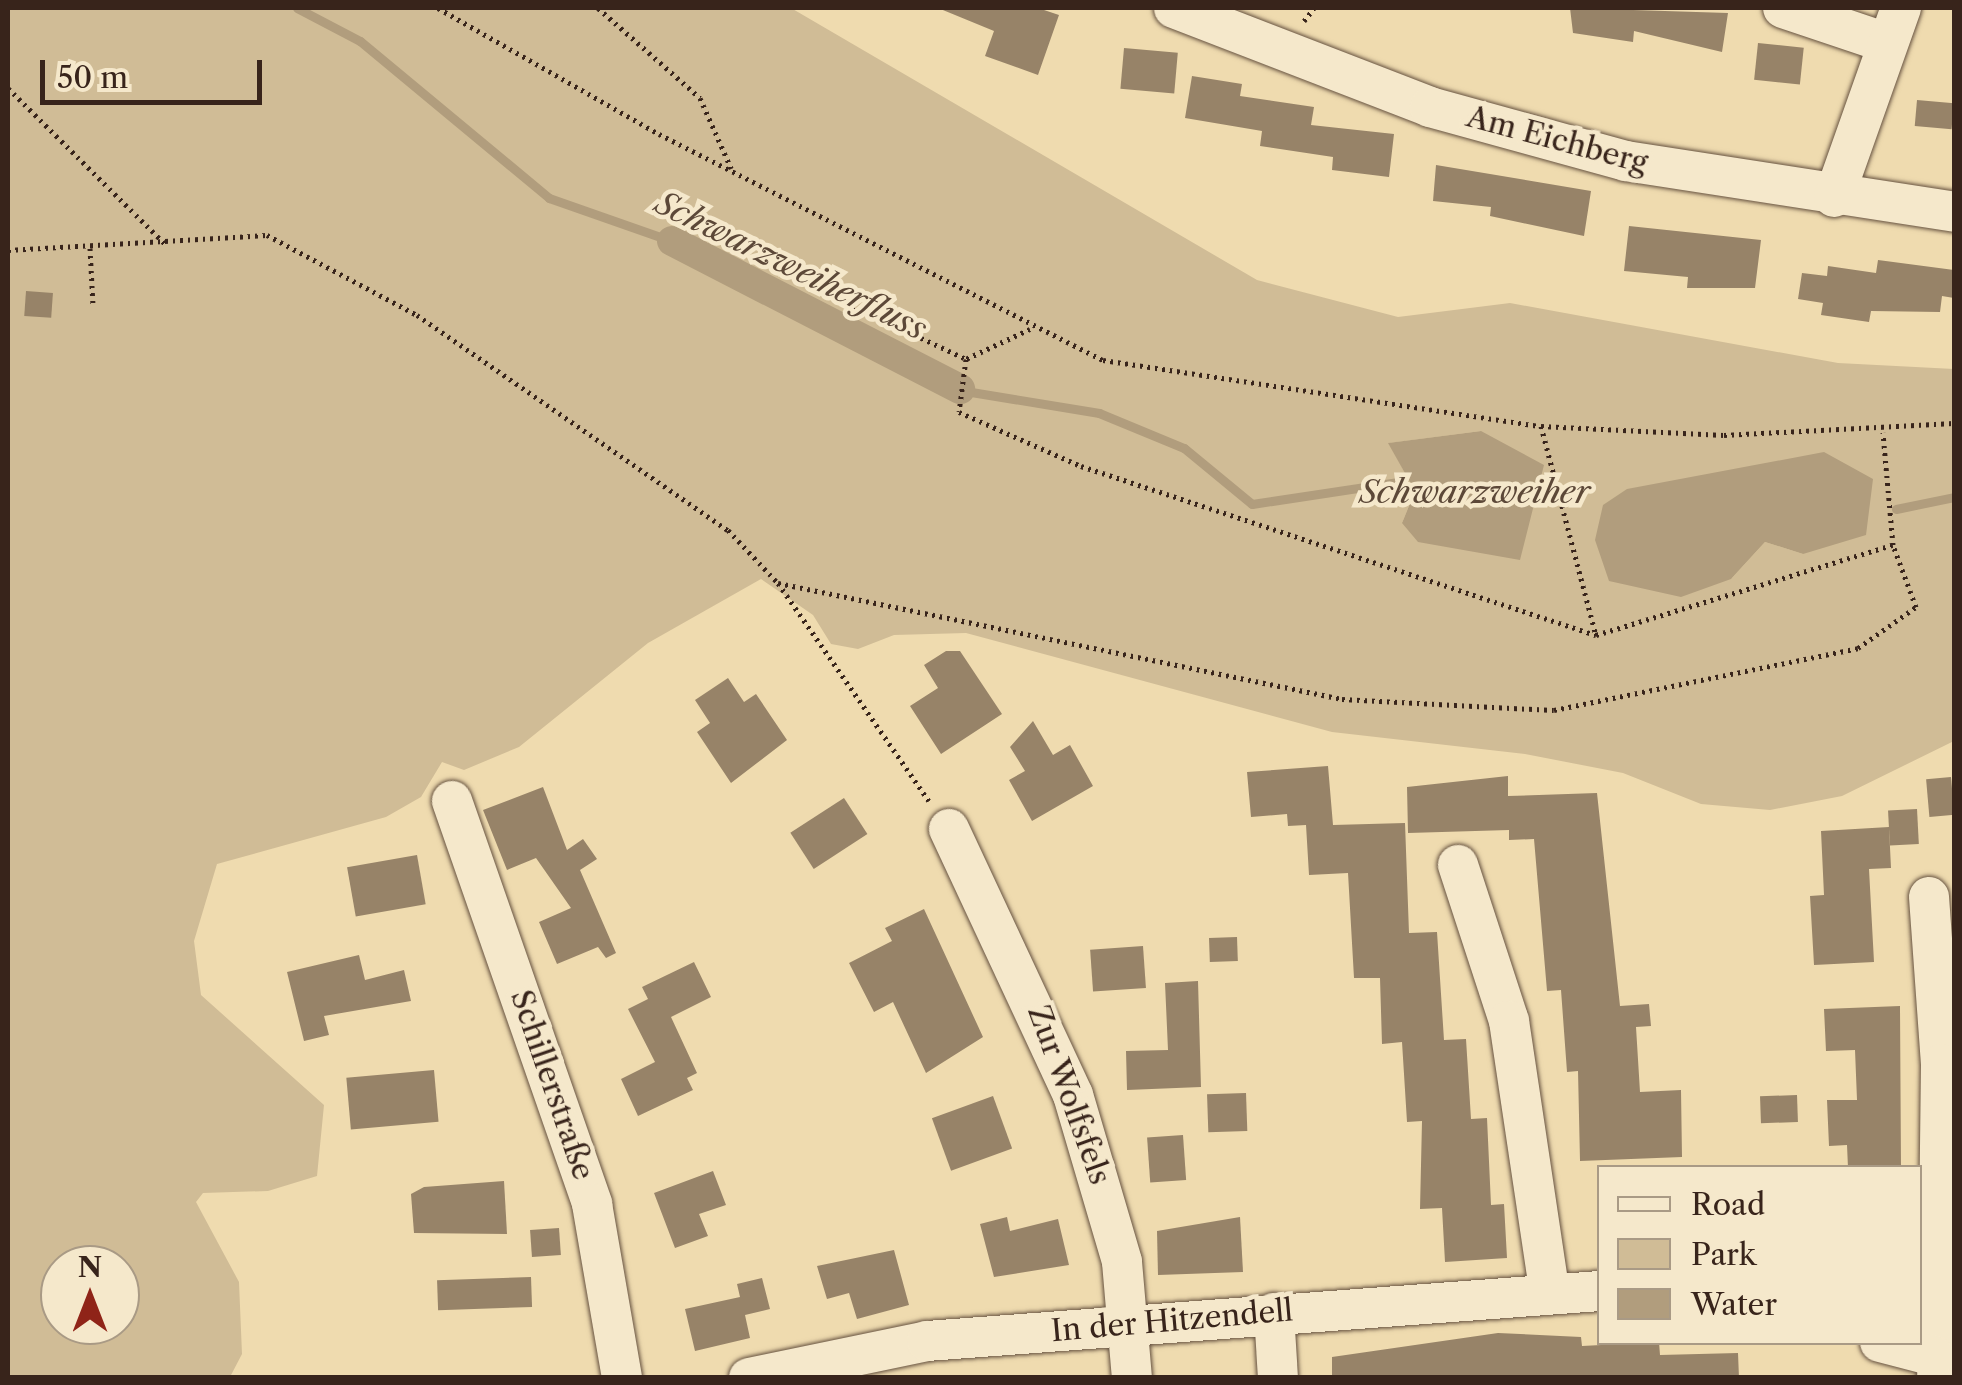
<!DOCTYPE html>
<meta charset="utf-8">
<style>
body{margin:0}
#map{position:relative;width:1962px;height:1385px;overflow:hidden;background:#efdbaf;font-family:"Libre Caslon Text",serif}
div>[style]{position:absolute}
.green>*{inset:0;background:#d0bc96}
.water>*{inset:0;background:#b19d7d}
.stream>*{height:9px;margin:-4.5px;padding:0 4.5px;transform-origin:4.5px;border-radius:4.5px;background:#b19d7d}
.canal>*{height:30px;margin:-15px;padding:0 15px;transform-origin:15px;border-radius:15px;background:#b19d7d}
.building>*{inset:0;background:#978368;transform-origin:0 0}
.path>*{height:5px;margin-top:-2.5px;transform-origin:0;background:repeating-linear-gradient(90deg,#38241b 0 2.5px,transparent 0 7.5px)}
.roads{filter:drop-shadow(0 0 2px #665240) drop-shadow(0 0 2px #665240)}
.minor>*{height:40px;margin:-20px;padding:0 20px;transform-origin:20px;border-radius:20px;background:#f5e8cb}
span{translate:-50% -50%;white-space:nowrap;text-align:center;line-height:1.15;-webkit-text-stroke:9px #f5e8cb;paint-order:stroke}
.street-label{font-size:30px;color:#38241b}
.water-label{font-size:32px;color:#5c4838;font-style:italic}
.frame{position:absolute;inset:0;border:10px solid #38241b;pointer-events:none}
.legend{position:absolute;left:1597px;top:1165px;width:325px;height:180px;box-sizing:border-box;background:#f5e8cb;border:2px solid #a99a85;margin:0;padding:12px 18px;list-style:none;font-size:30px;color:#38241b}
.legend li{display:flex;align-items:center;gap:20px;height:50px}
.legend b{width:50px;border:2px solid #a99a85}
.north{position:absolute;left:40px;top:1245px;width:100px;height:100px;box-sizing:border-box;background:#f5e8cb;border:2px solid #a99a85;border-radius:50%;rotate:0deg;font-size:28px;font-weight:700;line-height:40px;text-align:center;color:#38241b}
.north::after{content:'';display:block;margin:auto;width:35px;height:45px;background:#8f2418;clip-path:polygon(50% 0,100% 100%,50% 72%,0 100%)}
.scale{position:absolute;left:40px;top:60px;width:222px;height:45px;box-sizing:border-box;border:5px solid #38241b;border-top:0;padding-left:12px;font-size:30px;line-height:35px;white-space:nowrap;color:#38241b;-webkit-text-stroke:8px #f5e8cb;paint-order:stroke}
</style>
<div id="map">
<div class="green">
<div style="clip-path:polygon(evenodd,8px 8px,791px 8px,1257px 280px,1398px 317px,1510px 303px,1838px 363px,1954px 369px,1954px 741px,1842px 796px,1770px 810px,1701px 804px,1623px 773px,1525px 754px,1332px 732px,966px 633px,894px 635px,858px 649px,831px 644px,813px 615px,761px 579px,648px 643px,519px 747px,464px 770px,442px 762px,421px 797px,386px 817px,217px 864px,194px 941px,201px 995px,324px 1105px,317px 1176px,268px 1191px,203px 1193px,196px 1202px,239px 1282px,242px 1354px,230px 1377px,8px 1376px,8px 8px,1481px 431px,1402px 523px,1415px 491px,1389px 443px,1481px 431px,8px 8px,1824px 452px,1803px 554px,1765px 542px,1731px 579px,1824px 452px,8px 8px,60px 1265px,120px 1265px,120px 1325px,60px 1325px,60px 1265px)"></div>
</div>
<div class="water">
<div style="clip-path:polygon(1481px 431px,1544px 465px,1520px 560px,1418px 542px,1402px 523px,1415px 491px,1388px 443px)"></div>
<div style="clip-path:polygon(1824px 452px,1873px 479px,1866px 535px,1803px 554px,1765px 542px,1731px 579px,1681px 597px,1609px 581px,1595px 540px,1603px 505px,1627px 489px)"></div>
</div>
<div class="stream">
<div style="left:297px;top:8px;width:71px;rotate:27.6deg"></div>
<div style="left:360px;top:41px;width:246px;rotate:39.7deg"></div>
<div style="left:549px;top:198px;width:130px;rotate:19.3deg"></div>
<div style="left:965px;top:391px;width:136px;rotate:9.3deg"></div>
<div style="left:1099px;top:413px;width:92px;rotate:22.4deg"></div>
<div style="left:1184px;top:448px;width:88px;rotate:39.5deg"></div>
<div style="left:1252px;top:504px;width:148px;rotate:-8.6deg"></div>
<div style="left:1398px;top:482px;width:29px;rotate:29deg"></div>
<div style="left:1896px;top:509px;width:59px;rotate:-11.7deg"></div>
</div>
<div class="canal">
<div style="left:672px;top:241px;width:324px;rotate:27.2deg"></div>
</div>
<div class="building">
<div style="clip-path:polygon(938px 8px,1038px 8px,1059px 15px,1038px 75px,985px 56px,994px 31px)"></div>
<div style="clip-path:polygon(1570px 8px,1728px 13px,1722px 52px,1634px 31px,1633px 42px,1573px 33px)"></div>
<div style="left:1758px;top:43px;width:46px;height:37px;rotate:6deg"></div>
<div style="left:1124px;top:48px;width:54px;height:41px;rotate:5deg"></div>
<div style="clip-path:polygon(1192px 76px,1242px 84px,1240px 96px,1314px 107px,1311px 125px,1394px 134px,1389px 177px,1332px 170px,1333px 157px,1260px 146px,1262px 131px,1185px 118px)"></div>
<div style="left:1917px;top:100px;width:37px;height:26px;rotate:5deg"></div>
<div style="clip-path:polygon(1436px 165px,1591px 191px,1584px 236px,1490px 216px,1491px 207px,1433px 201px)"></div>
<div style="clip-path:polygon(1629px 226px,1761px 240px,1755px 288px,1687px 288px,1688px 277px,1624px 271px)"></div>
<div style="clip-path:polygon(1878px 260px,1954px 270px,1954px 298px,1942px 296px,1940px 312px,1871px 311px,1869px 322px,1821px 315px,1823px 303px,1798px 299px,1802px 273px,1827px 276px,1828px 266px,1876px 273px)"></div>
<div style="left:26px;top:291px;width:27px;height:25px;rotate:4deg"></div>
<div style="clip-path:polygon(946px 651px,960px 651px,1002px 714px,941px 754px,910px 706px,938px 688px,924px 665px)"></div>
<div style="clip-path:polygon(728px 678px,744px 702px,756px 694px,787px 740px,731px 783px,697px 732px,710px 723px,695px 700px)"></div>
<div style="clip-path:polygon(1033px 721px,1053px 755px,1070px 745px,1093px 786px,1032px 821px,1009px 780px,1025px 771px,1010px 747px)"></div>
<div style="clip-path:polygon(1328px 766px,1333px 825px,1405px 823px,1409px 933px,1437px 932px,1444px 1040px,1466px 1039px,1471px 1119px,1487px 1118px,1491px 1205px,1504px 1204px,1507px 1258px,1445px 1262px,1442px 1208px,1420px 1209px,1422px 1121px,1407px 1122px,1402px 1042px,1382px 1044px,1380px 978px,1354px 978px,1348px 873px,1309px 875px,1306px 825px,1288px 826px,1287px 814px,1251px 817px,1247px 772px)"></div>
<div style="clip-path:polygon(1508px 776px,1508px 796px,1597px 793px,1620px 1006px,1649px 1004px,1651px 1026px,1636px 1027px,1640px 1092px,1681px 1090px,1682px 1157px,1580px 1161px,1578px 1071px,1567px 1072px,1561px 990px,1547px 991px,1534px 839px,1509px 840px,1509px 830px,1408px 833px,1407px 787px)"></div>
<div style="left:1951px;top:777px;width:38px;height:25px;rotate:85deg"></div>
<div style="clip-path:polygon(543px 787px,567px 850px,583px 839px,597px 859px,580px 870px,616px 953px,606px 958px,598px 947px,557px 964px,539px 922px,571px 908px,536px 858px,507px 870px,483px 810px)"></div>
<div style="left:844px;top:798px;width:43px;height:64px;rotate:57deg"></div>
<div style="left:1917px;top:809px;width:35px;height:29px;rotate:87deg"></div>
<div style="clip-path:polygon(1889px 827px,1891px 868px,1869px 869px,1874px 962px,1814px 965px,1810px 896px,1824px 895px,1821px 831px)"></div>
<div style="left:417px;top:855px;width:50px;height:71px;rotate:80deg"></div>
<div style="clip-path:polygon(924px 909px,983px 1037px,926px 1073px,893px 1002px,874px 1012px,849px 963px,892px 941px,885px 928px)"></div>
<div style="left:1237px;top:937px;width:24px;height:28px;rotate:88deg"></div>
<div style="left:1143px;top:946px;width:42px;height:53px;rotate:86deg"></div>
<div style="clip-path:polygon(359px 955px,365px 980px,404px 970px,411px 1001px,324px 1016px,329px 1035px,304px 1041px,287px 972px)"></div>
<div style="clip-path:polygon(694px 962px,711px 997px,671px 1017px,697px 1073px,687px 1078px,693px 1090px,638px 1116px,621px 1079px,655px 1062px,628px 1009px,648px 999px,642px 987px)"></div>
<div style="clip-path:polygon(1198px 981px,1201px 1087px,1127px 1090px,1126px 1051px,1168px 1050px,1165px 983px)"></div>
<div style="clip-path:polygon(1900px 1006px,1901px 1168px,1848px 1168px,1847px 1145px,1829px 1146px,1827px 1100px,1857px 1100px,1855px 1050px,1826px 1051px,1824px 1009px)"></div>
<div style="left:434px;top:1070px;width:52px;height:88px;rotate:85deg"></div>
<div style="left:1246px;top:1093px;width:38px;height:39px;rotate:88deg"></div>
<div style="left:1797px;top:1095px;width:27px;height:37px;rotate:88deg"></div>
<div style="left:993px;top:1096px;width:56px;height:65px;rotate:70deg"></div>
<div style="left:1183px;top:1135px;width:45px;height:36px;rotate:86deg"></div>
<div style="clip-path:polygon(713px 1171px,726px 1205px,699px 1214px,708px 1236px,675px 1248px,654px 1193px)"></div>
<div style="clip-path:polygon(504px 1181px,507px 1234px,414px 1233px,411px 1194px,424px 1187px)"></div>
<div style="clip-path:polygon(1007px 1217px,1010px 1231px,1058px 1219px,1069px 1265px,994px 1277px,980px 1224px)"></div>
<div style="clip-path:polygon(1240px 1217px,1243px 1272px,1158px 1275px,1157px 1231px)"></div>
<div style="left:559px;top:1228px;width:27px;height:29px;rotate:86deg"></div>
<div style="clip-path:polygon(894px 1250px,909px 1305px,857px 1319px,849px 1293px,827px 1299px,817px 1266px)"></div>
<div style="left:531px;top:1277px;width:30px;height:94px;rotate:88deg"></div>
<div style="clip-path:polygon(762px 1278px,770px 1309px,745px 1315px,750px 1338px,695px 1351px,685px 1309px,740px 1297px,737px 1284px)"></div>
<div style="clip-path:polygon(1498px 1333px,1581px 1337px,1582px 1346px,1659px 1342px,1660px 1355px,1738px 1353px,1739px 1378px,1332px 1378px,1332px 1357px)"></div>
</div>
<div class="path">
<div style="left:438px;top:8px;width:254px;rotate:29.7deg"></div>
<div style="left:659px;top:134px;width:498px;rotate:27deg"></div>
<div style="left:1103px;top:360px;width:443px;rotate:8.6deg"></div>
<div style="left:1541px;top:426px;width:183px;rotate:2.8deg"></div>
<div style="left:1724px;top:435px;width:230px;rotate:-3deg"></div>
<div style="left:598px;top:8px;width:136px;rotate:41.4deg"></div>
<div style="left:700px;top:98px;width:77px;rotate:66.1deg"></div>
<div style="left:1304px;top:21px;width:16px;rotate:-52deg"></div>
<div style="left:8px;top:88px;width:224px;rotate:44.8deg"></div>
<div style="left:90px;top:248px;width:58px;rotate:87deg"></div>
<div style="left:8px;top:250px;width:259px;rotate:-3.3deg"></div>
<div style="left:267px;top:235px;width:170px;rotate:28.1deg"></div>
<div style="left:417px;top:315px;width:378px;rotate:34.7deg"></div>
<div style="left:728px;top:530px;width:73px;rotate:46.7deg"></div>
<div style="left:778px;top:583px;width:265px;rotate:55.3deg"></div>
<div style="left:853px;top:306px;width:125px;rotate:25.1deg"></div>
<div style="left:1030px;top:329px;width:71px;rotate:154.9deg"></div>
<div style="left:966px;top:359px;width:53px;rotate:97.5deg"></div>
<div style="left:959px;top:412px;width:133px;rotate:23.9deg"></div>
<div style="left:1081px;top:466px;width:542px;rotate:18.17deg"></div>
<div style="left:1596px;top:635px;width:310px;rotate:-16.9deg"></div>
<div style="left:1541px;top:426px;width:216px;rotate:75.3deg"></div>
<div style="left:778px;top:583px;width:576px;rotate:11.62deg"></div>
<div style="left:1342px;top:699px;width:212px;rotate:3deg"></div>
<div style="left:1554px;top:710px;width:310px;rotate:-11.5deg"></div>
<div style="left:1858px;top:648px;width:71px;rotate:-35.3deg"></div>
<div style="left:1916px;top:607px;width:66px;rotate:-110.4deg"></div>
<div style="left:1893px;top:545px;width:113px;rotate:-95.1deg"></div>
</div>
<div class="roads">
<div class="minor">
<div style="left:1174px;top:8px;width:274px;rotate:21.1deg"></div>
<div style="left:1430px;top:107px;width:203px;rotate:15.4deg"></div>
<div style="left:1626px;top:161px;width:332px;rotate:8.8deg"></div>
<div style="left:1783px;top:8px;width:110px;rotate:18.6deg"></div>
<div style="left:1834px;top:197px;width:201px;rotate:-70.5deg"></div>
<div style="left:452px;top:801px;width:427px;rotate:70.8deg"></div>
<div style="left:592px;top:1204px;width:177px;rotate:80.2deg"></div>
<div style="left:949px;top:829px;width:293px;rotate:65deg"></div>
<div style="left:1073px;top:1095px;width:174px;rotate:73.6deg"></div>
<div style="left:1122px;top:1262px;width:116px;rotate:85.1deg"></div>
<div style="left:1458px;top:865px;width:164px;rotate:71.9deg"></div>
<div style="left:1509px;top:1021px;width:270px;rotate:81.5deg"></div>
<div style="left:1929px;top:897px;width:167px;rotate:85.9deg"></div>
<div style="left:1941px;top:1064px;width:314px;rotate:90.7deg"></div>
<div style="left:1274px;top:1313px;width:65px;rotate:86.5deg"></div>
<div style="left:1880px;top:1342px;width:56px;rotate:14.5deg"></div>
<div style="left:749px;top:1378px;width:182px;rotate:-11.7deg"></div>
<div style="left:927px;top:1341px;width:675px;rotate:-4.25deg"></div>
</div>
</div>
<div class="street-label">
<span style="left:1557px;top:140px;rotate:15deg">Am Eichberg</span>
<span style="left:552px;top:1085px;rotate:71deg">Schillerstraße</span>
<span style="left:1069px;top:1095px;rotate:70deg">Zur Wolfsfels</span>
<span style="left:1172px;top:1321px;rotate:-5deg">In der Hitzendell</span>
</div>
<div class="water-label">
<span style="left:791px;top:266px;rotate:26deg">Schwarzweiherfluss</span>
<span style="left:1475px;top:492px">Schwarzweiher</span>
</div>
<div class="frame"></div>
<ul class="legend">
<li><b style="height:12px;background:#f5e8cb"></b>Road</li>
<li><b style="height:28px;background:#d0bc96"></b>Park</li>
<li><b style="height:28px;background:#b19d7d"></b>Water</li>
</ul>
<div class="north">N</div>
<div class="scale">50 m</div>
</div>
